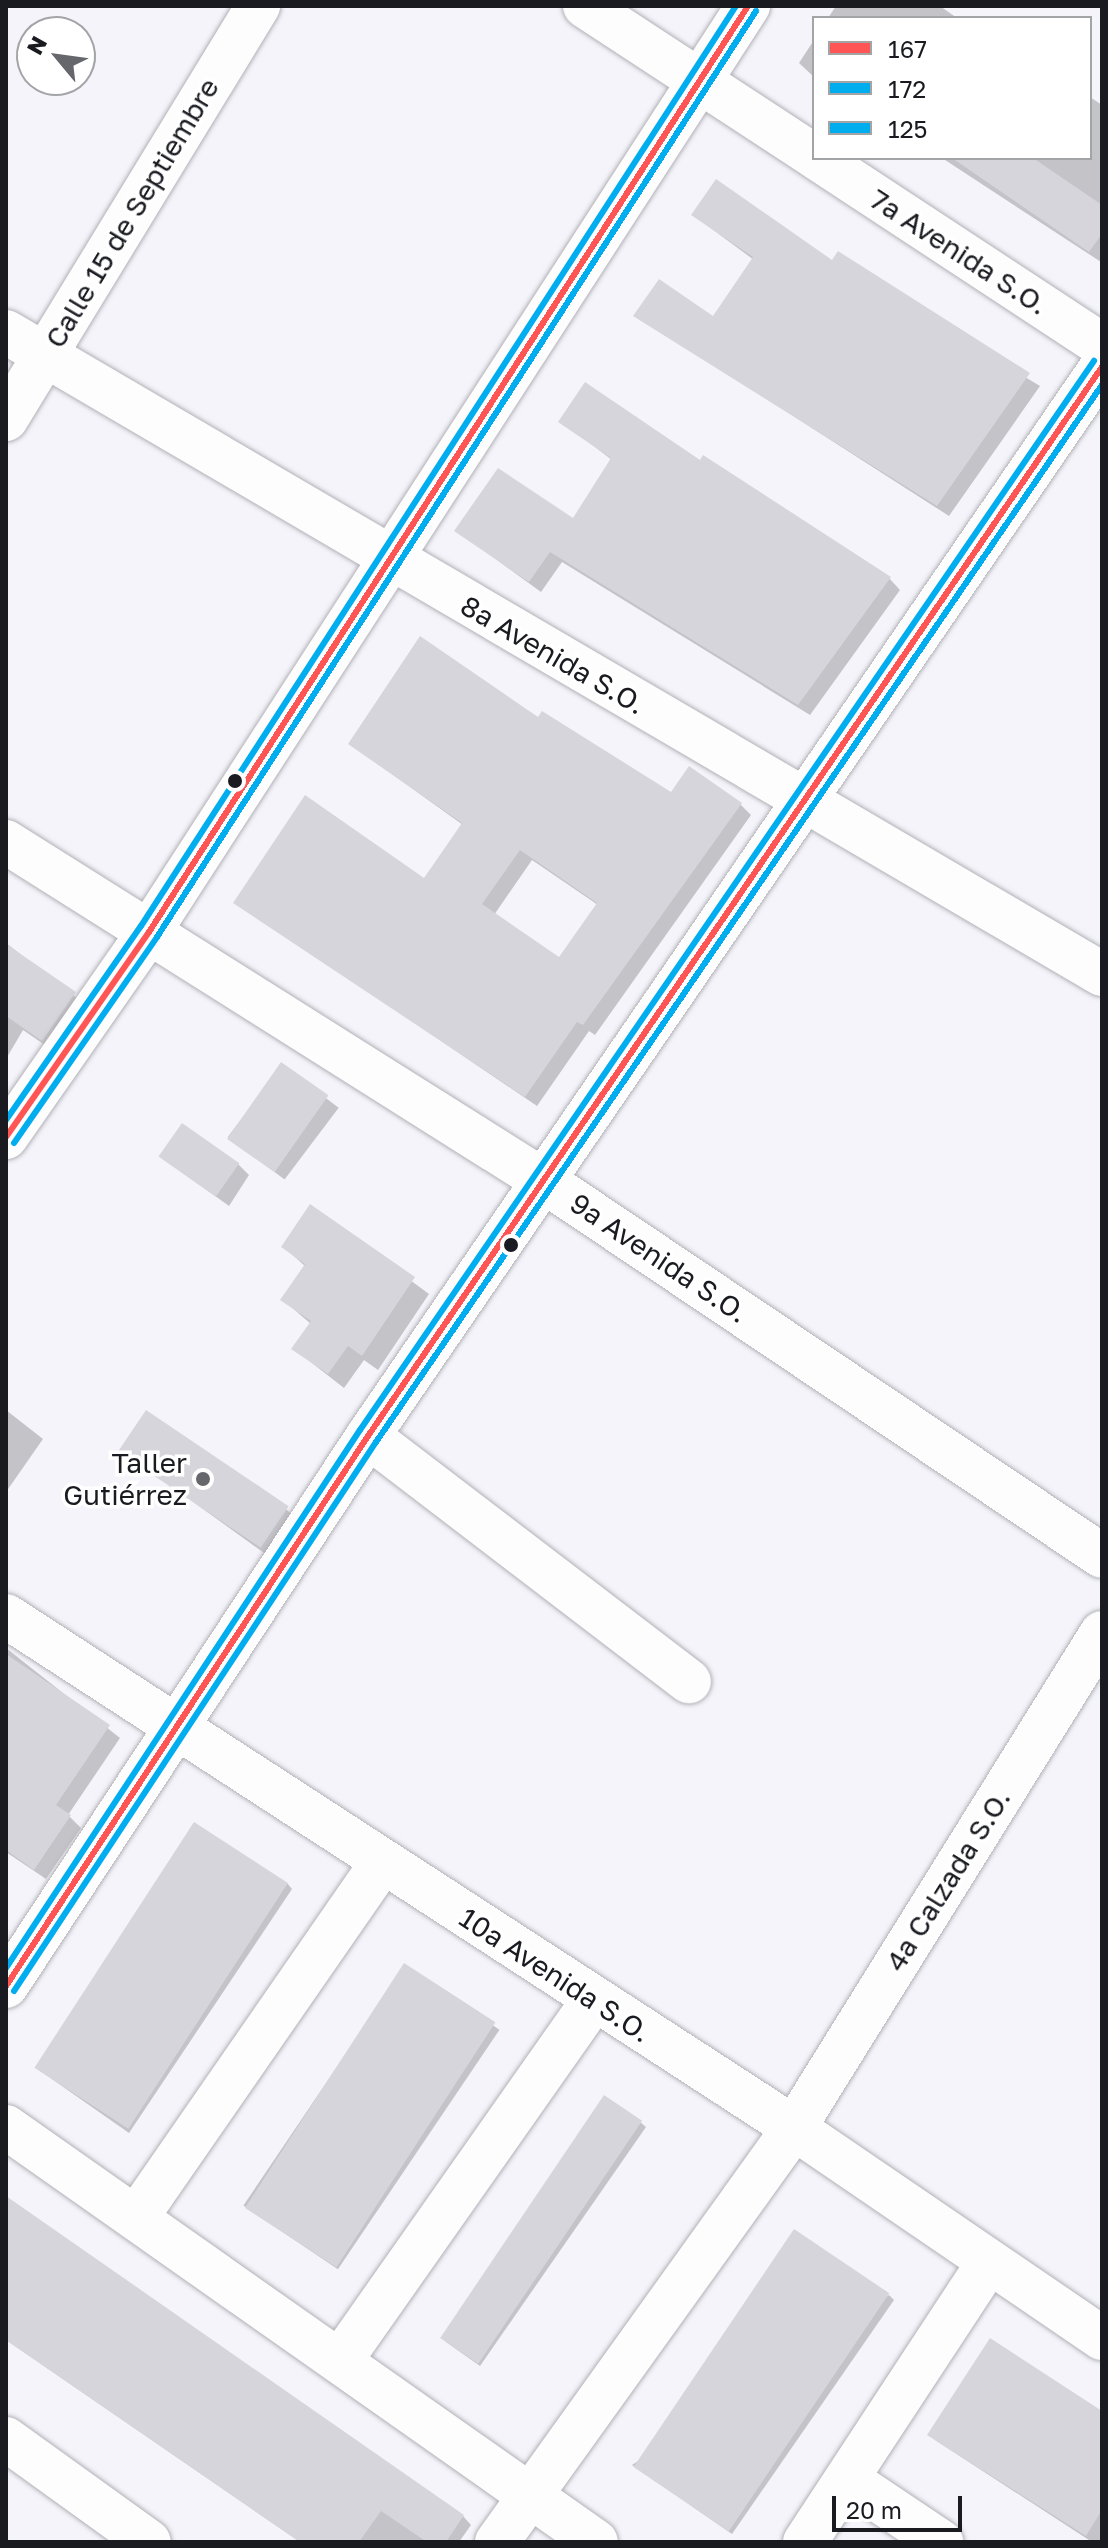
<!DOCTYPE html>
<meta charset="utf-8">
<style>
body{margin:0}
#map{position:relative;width:1108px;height:2548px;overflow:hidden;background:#f4f4fa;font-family:"Golos Text",sans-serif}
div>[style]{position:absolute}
.shadow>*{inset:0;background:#0003;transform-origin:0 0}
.building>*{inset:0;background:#d5d5db;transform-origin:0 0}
.roads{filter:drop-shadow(0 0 2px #b1b1b7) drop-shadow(0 0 2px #b1b1b7)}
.minor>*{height:44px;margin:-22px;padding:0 22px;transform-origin:22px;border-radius:22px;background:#fdfdfe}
.major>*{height:44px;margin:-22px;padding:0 22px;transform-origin:22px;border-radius:22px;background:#fdfdfe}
.highway>*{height:44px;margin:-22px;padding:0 22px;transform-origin:22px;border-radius:22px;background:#fdfdfe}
.bus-1>*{height:6px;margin:-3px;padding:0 3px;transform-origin:3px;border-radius:3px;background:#f55}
.bus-2>*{height:6px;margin:-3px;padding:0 3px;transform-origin:3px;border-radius:3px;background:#00adee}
.bus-3>*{height:6px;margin:-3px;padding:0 3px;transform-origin:3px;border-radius:3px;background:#00adee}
.dots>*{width:22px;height:22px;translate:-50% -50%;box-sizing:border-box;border:4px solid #fff;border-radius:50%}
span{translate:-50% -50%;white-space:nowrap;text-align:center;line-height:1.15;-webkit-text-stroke:7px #fff;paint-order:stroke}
.street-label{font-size:28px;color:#1a1b21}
.poi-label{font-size:28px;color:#1a1b21}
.right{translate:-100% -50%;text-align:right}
.frame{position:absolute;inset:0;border:8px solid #1a1b21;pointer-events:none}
.legend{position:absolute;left:812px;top:16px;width:280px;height:144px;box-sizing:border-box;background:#fff;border:2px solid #a3a4a6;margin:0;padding:10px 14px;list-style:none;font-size:24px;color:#1a1b21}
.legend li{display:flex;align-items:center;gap:16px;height:40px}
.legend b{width:40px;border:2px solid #a3a4a6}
.north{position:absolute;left:16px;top:16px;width:80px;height:80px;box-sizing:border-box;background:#fff;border:2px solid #a3a4a6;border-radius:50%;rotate:299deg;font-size:22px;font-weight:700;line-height:32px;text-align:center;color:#1a1b21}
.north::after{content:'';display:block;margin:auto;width:28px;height:36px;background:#66676d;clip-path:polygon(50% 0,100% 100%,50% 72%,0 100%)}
.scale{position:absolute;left:832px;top:2496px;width:130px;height:36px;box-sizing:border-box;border:4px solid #1a1b21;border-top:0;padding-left:10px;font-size:24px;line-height:28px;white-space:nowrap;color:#1a1b21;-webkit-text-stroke:6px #fff;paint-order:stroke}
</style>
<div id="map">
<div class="shadow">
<div style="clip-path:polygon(836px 6px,940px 6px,957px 18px,828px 18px)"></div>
<div style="clip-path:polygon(814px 40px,814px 77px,799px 63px)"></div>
<div style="clip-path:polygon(1090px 97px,1102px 105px,1101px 262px,942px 158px,1090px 158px)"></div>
<div style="clip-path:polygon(693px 215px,833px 262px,1040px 386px,949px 516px,636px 315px,714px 318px,754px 260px)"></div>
<div style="clip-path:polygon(561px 421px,889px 578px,900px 590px,810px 715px,562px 562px,541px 592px,457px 531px,573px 521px,612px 460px)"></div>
<div style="clip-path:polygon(evenodd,350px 744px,740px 804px,751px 815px,595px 1035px,589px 1031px,537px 1106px,236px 902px,425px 881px,463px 825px,350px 744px,532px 860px,598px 905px,559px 960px,494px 915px,532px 860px)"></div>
<div style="clip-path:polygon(6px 943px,87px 1006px,55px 1052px,23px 1030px,6px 1059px)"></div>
<div style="left:282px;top:1065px;width:71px;height:90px;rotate:37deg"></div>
<div style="clip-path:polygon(161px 1157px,238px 1164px,249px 1175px,229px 1206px)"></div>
<div style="clip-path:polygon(311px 1207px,429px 1294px,378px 1370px,364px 1360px,344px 1388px,294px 1349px,311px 1324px,283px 1300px,306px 1267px,284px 1247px)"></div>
<div style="clip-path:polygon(6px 1410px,43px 1439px,6px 1492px)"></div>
<div style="clip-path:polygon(121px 1450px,286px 1509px,303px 1525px,278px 1563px)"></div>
<div style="clip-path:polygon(6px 1648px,120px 1738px,68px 1815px,81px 1828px,46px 1879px,6px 1852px)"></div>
<div style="clip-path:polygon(287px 1883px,292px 1889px,129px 2133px,39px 2070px)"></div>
<div style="left:405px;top:1966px;width:114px;height:289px;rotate:34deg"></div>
<div style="clip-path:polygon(640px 2122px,646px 2127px,480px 2366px,446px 2342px)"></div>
<div style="clip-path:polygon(6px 2198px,463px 2516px,471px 2525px,459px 2542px,300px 2542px,6px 2340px)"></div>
<div style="clip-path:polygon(889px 2295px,894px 2300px,732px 2534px,632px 2465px)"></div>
<div style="clip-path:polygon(1102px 2415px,1102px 2542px,1092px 2542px,935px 2440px)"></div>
</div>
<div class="building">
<div style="clip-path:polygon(952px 158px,1033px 158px,1102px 205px,1102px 234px,1089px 252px)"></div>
<div style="clip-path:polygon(716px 179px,832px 260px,838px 251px,1030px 373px,937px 506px,633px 316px,659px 279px,713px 316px,753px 257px,691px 215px)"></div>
<div style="clip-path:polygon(585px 382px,700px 460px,703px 455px,891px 577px,798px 705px,550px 552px,529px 582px,454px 531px,498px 468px,573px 518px,611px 458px,558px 422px)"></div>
<div style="clip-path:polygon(evenodd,420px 636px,538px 717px,542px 711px,671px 792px,689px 766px,742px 803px,583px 1025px,577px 1022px,525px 1097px,233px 903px,305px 795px,424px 878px,462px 823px,348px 744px,420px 636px,520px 850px,597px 903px,559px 957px,482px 904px,520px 850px)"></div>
<div style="clip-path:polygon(6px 944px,76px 992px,42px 1041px,6px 1016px)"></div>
<div style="left:281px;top:1062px;width:58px;height:94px;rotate:35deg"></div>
<div style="left:182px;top:1123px;width:70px;height:41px;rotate:35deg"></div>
<div style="clip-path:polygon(310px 1204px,415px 1277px,362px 1356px,348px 1346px,328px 1374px,291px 1349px,311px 1321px,280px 1300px,305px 1264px,281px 1247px)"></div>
<div style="left:146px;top:1410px;width:172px;height:50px;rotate:34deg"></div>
<div style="clip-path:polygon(6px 1654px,110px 1725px,56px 1805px,71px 1815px,34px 1870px,6px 1850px)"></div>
<div style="left:194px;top:1822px;width:112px;height:293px;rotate:33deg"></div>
<div style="left:404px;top:1963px;width:109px;height:292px;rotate:33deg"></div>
<div style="left:604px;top:2095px;width:46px;height:293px;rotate:34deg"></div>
<div style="clip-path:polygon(6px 2196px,464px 2515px,446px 2542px,427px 2542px,381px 2511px,359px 2542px,300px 2542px,6px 2340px)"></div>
<div style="left:794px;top:2229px;width:115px;height:287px;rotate:34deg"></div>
<div style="clip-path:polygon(990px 2338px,1102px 2411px,1102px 2510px,1086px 2536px,927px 2435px)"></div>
</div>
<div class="roads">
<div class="minor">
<div style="left:585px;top:6px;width:274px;rotate:33.2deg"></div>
<div style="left:817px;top:158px;width:341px;rotate:33.3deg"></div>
<div style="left:6px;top:332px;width:1270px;rotate:30.36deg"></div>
<div style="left:6px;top:419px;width:484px;rotate:-58.6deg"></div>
<div style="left:6px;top:842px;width:636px;rotate:32.22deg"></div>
<div style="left:544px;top:1181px;width:672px;rotate:33.9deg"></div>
<div style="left:368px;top:1436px;width:404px;rotate:37.4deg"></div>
<div style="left:6px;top:1616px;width:940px;rotate:33.01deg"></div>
<div style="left:794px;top:2128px;width:373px;rotate:34.3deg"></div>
<div style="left:6px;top:2127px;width:721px;rotate:35.12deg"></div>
<div style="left:136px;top:2218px;width:431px;rotate:-55.3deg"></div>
<div style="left:340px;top:2361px;width:441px;rotate:-54.9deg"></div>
<div style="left:850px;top:2481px;width:110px;rotate:33.8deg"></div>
<div style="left:497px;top:2542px;width:510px;rotate:-54.34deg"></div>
<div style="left:794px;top:2128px;width:583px;rotate:-58.11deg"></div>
<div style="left:805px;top:2542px;width:335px;rotate:-56.7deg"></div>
</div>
<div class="major">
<div style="left:6px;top:2439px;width:176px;rotate:35.8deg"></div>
</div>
<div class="highway">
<div style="left:6px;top:1137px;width:250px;rotate:-55.1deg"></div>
<div style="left:149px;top:932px;width:1103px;rotate:-57.1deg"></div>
<div style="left:6px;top:1986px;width:658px;rotate:-56.65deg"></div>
<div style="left:368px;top:1436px;width:1297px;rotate:-55.53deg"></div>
</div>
</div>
<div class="bus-1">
<div style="left:6px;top:1137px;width:250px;rotate:-55.1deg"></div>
<div style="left:149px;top:932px;width:1103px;rotate:-57.1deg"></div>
<div style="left:6px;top:1986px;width:658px;rotate:-56.65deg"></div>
<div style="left:368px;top:1436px;width:1297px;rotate:-55.53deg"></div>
</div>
<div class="bus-2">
<div style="left:14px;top:1143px;width:251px;rotate:-55.2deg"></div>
<div style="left:157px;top:937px;width:1103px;rotate:-57.1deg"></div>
<div style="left:14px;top:1991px;width:658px;rotate:-56.6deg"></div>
<div style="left:376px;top:1442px;width:1282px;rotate:-55.52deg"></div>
</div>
<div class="bus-3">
<div style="left:6px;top:1120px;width:236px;rotate:-55.2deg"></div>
<div style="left:141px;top:926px;width:1096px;rotate:-57.11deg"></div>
<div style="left:6px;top:1968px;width:644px;rotate:-56.66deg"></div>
<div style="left:360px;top:1430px;width:1297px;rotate:-55.53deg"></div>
</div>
<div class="dots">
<div style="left:235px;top:781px;background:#1a1b21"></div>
<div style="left:511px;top:1245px;background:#1a1b21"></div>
<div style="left:203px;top:1479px;background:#66676d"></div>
</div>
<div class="street-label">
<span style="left:132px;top:213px;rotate:-59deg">Calle 15 de Septiembre</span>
<span style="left:959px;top:252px;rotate:33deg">7a Avenida S.O.</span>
<span style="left:553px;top:655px;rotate:30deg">8a Avenida S.O.</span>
<span style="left:659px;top:1258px;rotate:34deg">9a Avenida S.O.</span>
<span style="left:948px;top:1880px;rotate:-58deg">4a Calzada S.O.</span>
<span style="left:555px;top:1975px;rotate:33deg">10a Avenida S.O.</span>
</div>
<div class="poi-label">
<span class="right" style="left:187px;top:1479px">Taller<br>Gutiérrez</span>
</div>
<div class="frame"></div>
<ul class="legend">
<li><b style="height:10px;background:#f55"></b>167</li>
<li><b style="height:10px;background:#00adee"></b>172</li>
<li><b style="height:10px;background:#00adee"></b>125</li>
</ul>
<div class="north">N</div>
<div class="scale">20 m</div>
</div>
